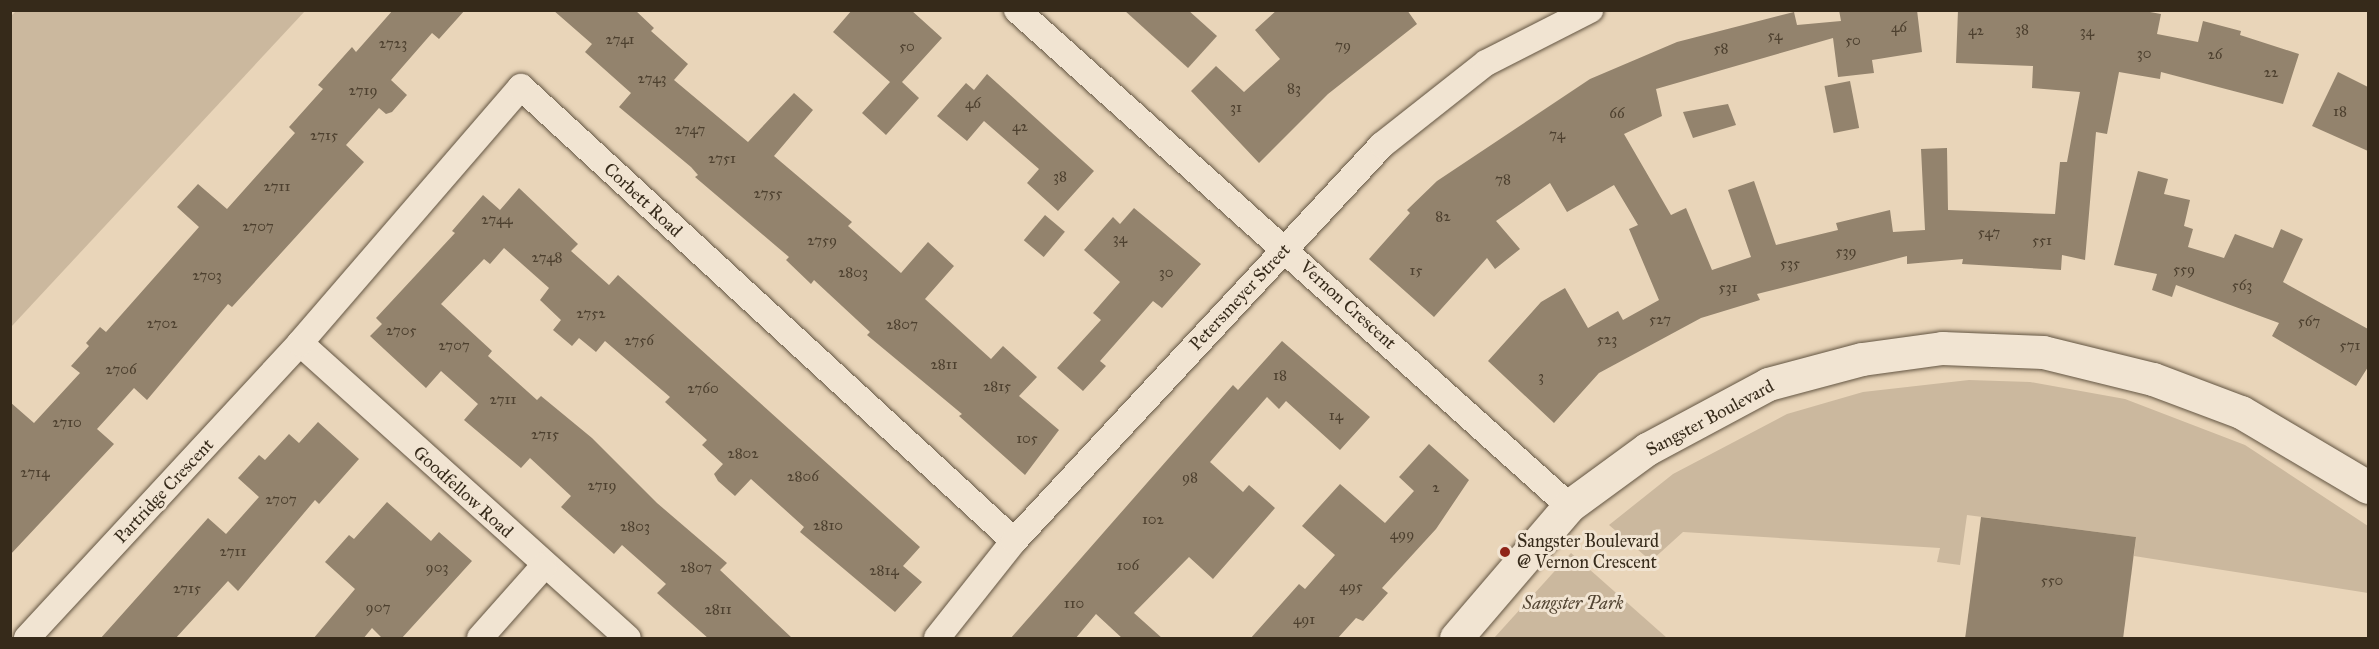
<!DOCTYPE html>
<style>
body{margin:0}
#map{position:relative;width:2379px;height:649px;overflow:hidden;background:#e9d5b9;font-family:"IM FELL Great Primer",serif}
div>[style]{position:absolute}
.green>*{inset:0;background:#cbb89e}
.building>*{inset:0;background:#93836d;transform-origin:0 0}
.roads{filter:drop-shadow(0 0 2px #635542) drop-shadow(0 0 2px #635542)}
.street>*{height:26px;margin:-13px;padding:0 13px;transform-origin:13px;border-radius:13px;background:#f1e4d2}
.secondary>*{height:33px;margin:-16.5px;padding:0 16.5px;transform-origin:16.5px;border-radius:16.5px;background:#f1e4d2}
.dots>*{width:16px;height:16px;translate:-50% -50%;box-sizing:border-box;border:3px solid #f1e4d2;border-radius:50%}
span{translate:-50% -50%;white-space:nowrap;text-align:center;line-height:1.15;-webkit-text-stroke:6px #f1e4d2;paint-order:stroke}
.number-label{font-size:15px;color:#4d402f}
.number-label span{-webkit-text-stroke-width:0}
.street-label{font-size:18px;color:#362a1a}
.poi-label{font-size:18px;color:#362a1a}
.left{translate:0 -50%;text-align:left}
.park-label{font-size:18px;color:#544634;font-style:italic}
.frame{position:absolute;inset:0;border:12px solid #362a1a;pointer-events:none}
</style>
<div id="map">
<div class="green">
<div style="clip-path:polygon(17px 10px,305px 11px,11px 327px,10px 17px)"></div>
<div style="clip-path:polygon(1969px 380px,2030px 382px,2125px 399px,2245px 445px,2368px 526px,2368px 593px,2134px 556px,2136px 537px,1967px 515px,1960px 565px,1937px 562px,1940px 548px,1683px 532px,1651px 561px,1609px 525px,1673px 474px,1787px 414px,1863px 392px)"></div>
<div style="clip-path:polygon(1571px 553px,1667px 638px,1494px 638px)"></div>
</div>
<div class="building">
<div style="clip-path:polygon(393px 10px,465px 10px,439px 39px,432px 33px,391px 80px,407px 95px,392px 112px,386px 114px,379px 108px,346px 145px,364px 162px,232px 307px,228px 304px,147px 400px,134px 388px,97px 429px,114px 444px,10px 555px,10px 402px,34px 423px,80px 373px,71px 366px,89px 346px,86px 343px,100px 327px,106px 332px,199px 227px,177px 207px,198px 184px,227px 209px,295px 133px,289px 127px,323px 89px,318px 85px,352px 47px,356px 52px)"></div>
<div style="clip-path:polygon(553px 10px,635px 10px,654px 28px,651px 31px,688px 64px,674px 80px,748px 142px,794px 93px,813px 110px,774px 156px,852px 222px,848px 226px,901px 273px,928px 242px,954px 266px,925px 299px,991px 359px,1003px 346px,1037px 377px,1019px 396px,1059px 430px,1025px 475px,959px 416px,962px 414px,867px 335px,870px 332px,814px 280px,811px 284px,786px 260px,789px 257px,695px 177px,698px 175px,691px 167px,619px 107px,631px 93px,585px 52px,592px 44px)"></div>
<div style="clip-path:polygon(852px 10px,911px 10px,942px 38px,902px 82px,919px 98px,886px 135px,862px 113px,890px 82px,833px 32px)"></div>
<div style="clip-path:polygon(1124px 10px,1188px 10px,1217px 36px,1188px 68px)"></div>
<div style="clip-path:polygon(1277px 10px,1407px 10px,1417px 24px,1328px 94px,1259px 163px,1191px 91px,1216px 66px,1244px 92px,1280px 59px,1255px 30px)"></div>
<div style="clip-path:polygon(1839px 10px,1917px 10px,1922px 52px,1872px 60px,1874px 73px,1838px 77px,1833px 38px,1656px 89px,1662px 116px,1624px 134px,1671px 215px,1686px 208px,1712px 270px,1751px 257px,1728px 190px,1754px 181px,1776px 245px,1838px 230px,1836px 223px,1890px 210px,1893px 232px,1925px 230px,1921px 149px,1947px 148px,1948px 210px,2055px 214px,2060px 162px,2067px 162px,2080px 92px,2032px 88px,2033px 66px,1956px 63px,1958px 10px,2139px 10px,2161px 14px,2157px 34px,2198px 42px,2203px 21px,2241px 31px,2240px 35px,2299px 54px,2283px 104px,2161px 72px,2160px 79px,2119px 72px,2107px 134px,2096px 132px,2085px 260px,2062px 255px,2061px 270px,1962px 264px,1963px 259px,1907px 264px,1907px 256px,1757px 294px,1760px 300px,1701px 318px,1599px 373px,1554px 423px,1488px 361px,1541px 302px,1565px 288px,1588px 328px,1618px 311px,1623px 320px,1659px 300px,1629px 229px,1638px 225px,1614px 185px,1567px 212px,1550px 183px,1496px 221px,1520px 249px,1495px 269px,1487px 258px,1434px 317px,1369px 259px,1410px 213px,1407px 210px,1437px 181px,1590px 79px,1677px 42px,1794px 12px,1797px 25px,1841px 21px)"></div>
<div style="clip-path:polygon(2338px 72px,2368px 87px,2368px 151px,2312px 126px)"></div>
<div style="clip-path:polygon(987px 74px,1094px 171px,1058px 211px,1027px 183px,1039px 169px,984px 121px,967px 141px,937px 116px,966px 83px,974px 90px)"></div>
<div style="left:1850px;top:81px;width:48px;height:26px;rotate:79deg"></div>
<div style="clip-path:polygon(1728px 104px,1736px 125px,1693px 138px,1683px 112px)"></div>
<div style="clip-path:polygon(2138px 171px,2168px 179px,2164px 194px,2190px 200px,2184px 226px,2193px 229px,2188px 247px,2224px 258px,2235px 234px,2273px 248px,2281px 229px,2303px 239px,2283px 282px,2368px 329px,2368px 367px,2356px 386px,2272px 336px,2279px 323px,2176px 285px,2172px 297px,2152px 290px,2157px 274px,2114px 265px)"></div>
<div style="clip-path:polygon(519px 188px,578px 244px,571px 251px,609px 285px,618px 275px,920px 547px,903px 566px,922px 582px,895px 612px,800px 532px,804px 527px,751px 479px,735px 496px,718px 481px,714px 474px,723px 464px,702px 445px,707px 440px,665px 402px,670px 397px,605px 341px,596px 352px,579px 338px,572px 346px,553px 330px,561px 320px,540px 300px,549px 288px,504px 248px,490px 264px,484px 259px,441px 304px,492px 351px,488px 356px,537px 400px,541px 396px,592px 438px,657px 503px,727px 563px,720px 570px,793px 639px,709px 639px,657px 593px,666px 584px,622px 545px,614px 554px,561px 507px,571px 496px,530px 458px,521px 468px,464px 420px,478px 404px,441px 371px,426px 388px,370px 336px,382px 324px,376px 318px,455px 233px,452px 231px,483px 195px,500px 210px)"></div>
<div style="clip-path:polygon(1134px 208px,1201px 264px,1162px 308px,1153px 301px,1100px 361px,1106px 366px,1083px 391px,1057px 368px,1101px 320px,1093px 313px,1120px 282px,1084px 250px,1113px 217px,1120px 224px)"></div>
<div style="left:1045px;top:215px;width:26px;height:33px;rotate:40deg"></div>
<div style="clip-path:polygon(1282px 341px,1370px 417px,1340px 450px,1286px 401px,1279px 409px,1267px 397px,1210px 462px,1243px 492px,1249px 485px,1275px 508px,1213px 579px,1189px 557px,1134px 613px,1163px 639px,1123px 639px,1096px 614px,1075px 639px,1010px 639px,1233px 385px,1238px 390px)"></div>
<div style="clip-path:polygon(318px 422px,359px 459px,319px 504px,315px 500px,238px 591px,228px 581px,175px 639px,100px 639px,208px 518px,226px 534px,259px 497px,238px 478px,259px 455px,265px 460px,289px 434px,299px 443px)"></div>
<div style="clip-path:polygon(1429px 444px,1469px 480px,1436px 529px,1382px 588px,1388px 593px,1363px 621px,1356px 618px,1337px 639px,1250px 639px,1299px 584px,1305px 589px,1335px 555px,1302px 526px,1340px 484px,1385px 523px,1414px 491px,1399px 477px)"></div>
<div style="clip-path:polygon(387px 502px,431px 541px,439px 532px,472px 561px,401px 639px,383px 639px,372px 628px,363px 639px,313px 639px,355px 589px,325px 562px,349px 535px,354px 539px)"></div>
<div style="clip-path:polygon(1981px 517px,2136px 537px,2123px 639px,1965px 639px)"></div>
</div>
<div class="roads">
<div class="street">
<div style="left:1017px;top:10px;width:742px;rotate:41.94deg"></div>
<div style="left:300px;top:343px;width:441px;rotate:42deg"></div>
<div style="left:27px;top:638px;width:402px;rotate:-47.2deg"></div>
<div style="left:300px;top:343px;width:338px;rotate:-49.2deg"></div>
<div style="left:521px;top:87px;width:670px;rotate:42.64deg"></div>
<div style="left:480px;top:638px;width:96px;rotate:-48.4deg"></div>
<div style="left:937px;top:638px;width:124px;rotate:-51.6deg"></div>
<div style="left:1014px;top:541px;width:541px;rotate:-47.1deg"></div>
<div style="left:1382px;top:145px;width:132px;rotate:-38.3deg"></div>
<div style="left:1486px;top:63px;width:117px;rotate:-27deg"></div>
</div>
<div class="secondary">
<div style="left:1456px;top:638px;width:174px;rotate:-49.4deg"></div>
<div style="left:1569px;top:506px;width:97px;rotate:-36.2deg"></div>
<div style="left:1647px;top:449px;width:137px;rotate:-28.2deg"></div>
<div style="left:1768px;top:384px;width:97px;rotate:-14.9deg"></div>
<div style="left:1862px;top:359px;width:81px;rotate:-7.8deg"></div>
<div style="left:1942px;top:348px;width:101px;rotate:2.3deg"></div>
<div style="left:2043px;top:352px;width:113px;rotate:13.8deg"></div>
<div style="left:2153px;top:379px;width:94px;rotate:20.6deg"></div>
<div style="left:2241px;top:412px;width:147px;rotate:30.6deg"></div>
</div>
</div>
<div class="dots">
<div style="left:1505px;top:552px;background:#8f2418"></div>
</div>
<div class="number-label">
<span style="left:1899px;top:28px">46</span>
<span style="left:2022px;top:30px">38</span>
<span style="left:1976px;top:31px">42</span>
<span style="left:2087px;top:32px">34</span>
<span style="left:1775px;top:36px">54</span>
<span style="left:620px;top:40px">2741</span>
<span style="left:1853px;top:41px">50</span>
<span style="left:393px;top:44px">2723</span>
<span style="left:1343px;top:46px">79</span>
<span style="left:907px;top:47px">50</span>
<span style="left:1721px;top:49px">58</span>
<span style="left:2144px;top:54px">30</span>
<span style="left:2215px;top:55px">26</span>
<span style="left:2271px;top:73px">22</span>
<span style="left:652px;top:79px">2743</span>
<span style="left:1294px;top:89px">83</span>
<span style="left:363px;top:91px">2719</span>
<span style="left:973px;top:104px">46</span>
<span style="left:1236px;top:108px">31</span>
<span style="left:2340px;top:112px">18</span>
<span style="left:1617px;top:114px">66</span>
<span style="left:1020px;top:127px">42</span>
<span style="left:690px;top:130px">2747</span>
<span style="left:1557px;top:135px">74</span>
<span style="left:324px;top:136px">2715</span>
<span style="left:722px;top:159px">2751</span>
<span style="left:1060px;top:177px">38</span>
<span style="left:1503px;top:180px">78</span>
<span style="left:277px;top:187px">2711</span>
<span style="left:768px;top:194px">2755</span>
<span style="left:1443px;top:217px">82</span>
<span style="left:497px;top:220px">2744</span>
<span style="left:258px;top:227px">2707</span>
<span style="left:1989px;top:233px">547</span>
<span style="left:1120px;top:239px">34</span>
<span style="left:822px;top:241px">2759</span>
<span style="left:2042px;top:241px">551</span>
<span style="left:1846px;top:252px">539</span>
<span style="left:547px;top:258px">2748</span>
<span style="left:1790px;top:264px">535</span>
<span style="left:2184px;top:270px">559</span>
<span style="left:1416px;top:271px">15</span>
<span style="left:853px;top:273px">2803</span>
<span style="left:1166px;top:273px">30</span>
<span style="left:207px;top:276px">2703</span>
<span style="left:2242px;top:286px">563</span>
<span style="left:1728px;top:288px">531</span>
<span style="left:591px;top:314px">2752</span>
<span style="left:1660px;top:320px">527</span>
<span style="left:2309px;top:322px">567</span>
<span style="left:162px;top:324px">2702</span>
<span style="left:902px;top:325px">2807</span>
<span style="left:401px;top:331px">2705</span>
<span style="left:1607px;top:340px">523</span>
<span style="left:639px;top:341px">2756</span>
<span style="left:454px;top:346px">2707</span>
<span style="left:2350px;top:346px">571</span>
<span style="left:944px;top:365px">2811</span>
<span style="left:121px;top:370px">2706</span>
<span style="left:1280px;top:376px">18</span>
<span style="left:1541px;top:377px">3</span>
<span style="left:997px;top:387px">2815</span>
<span style="left:703px;top:389px">2760</span>
<span style="left:503px;top:400px">2711</span>
<span style="left:1336px;top:416px">14</span>
<span style="left:67px;top:423px">2710</span>
<span style="left:545px;top:435px">2715</span>
<span style="left:1027px;top:439px">105</span>
<span style="left:743px;top:454px">2802</span>
<span style="left:35px;top:473px">2714</span>
<span style="left:803px;top:477px">2806</span>
<span style="left:1190px;top:478px">98</span>
<span style="left:602px;top:486px">2719</span>
<span style="left:1436px;top:488px">2</span>
<span style="left:281px;top:500px">2707</span>
<span style="left:1153px;top:520px">102</span>
<span style="left:828px;top:526px">2810</span>
<span style="left:635px;top:527px">2803</span>
<span style="left:1402px;top:535px">499</span>
<span style="left:233px;top:552px">2711</span>
<span style="left:1128px;top:566px">106</span>
<span style="left:437px;top:568px">903</span>
<span style="left:696px;top:568px">2807</span>
<span style="left:884px;top:571px">2814</span>
<span style="left:2052px;top:581px">550</span>
<span style="left:1351px;top:587px">495</span>
<span style="left:187px;top:589px">2715</span>
<span style="left:1074px;top:604px">110</span>
<span style="left:378px;top:608px">907</span>
<span style="left:718px;top:610px">2811</span>
<span style="left:1304px;top:620px">491</span>
</div>
<div class="street-label">
<span style="left:643px;top:200px;rotate:43deg">Corbett Road</span>
<span style="left:1240px;top:297px;rotate:-47deg">Petersmeyer Street</span>
<span style="left:1348px;top:305px;rotate:42deg">Vernon Crescent</span>
<span style="left:1710px;top:418px;rotate:-28deg">Sangster Boulevard</span>
<span style="left:164px;top:491px;rotate:-47deg">Partridge Crescent</span>
<span style="left:463px;top:492px;rotate:42deg">Goodfellow Road</span>
</div>
<div class="poi-label">
<span class="left" style="left:1517px;top:552px">Sangster Boulevard<br>@ Vernon Crescent</span>
</div>
<div class="park-label">
<span style="left:1573px;top:603px">Sangster Park</span>
</div>
<div class="frame"></div>
</div>
